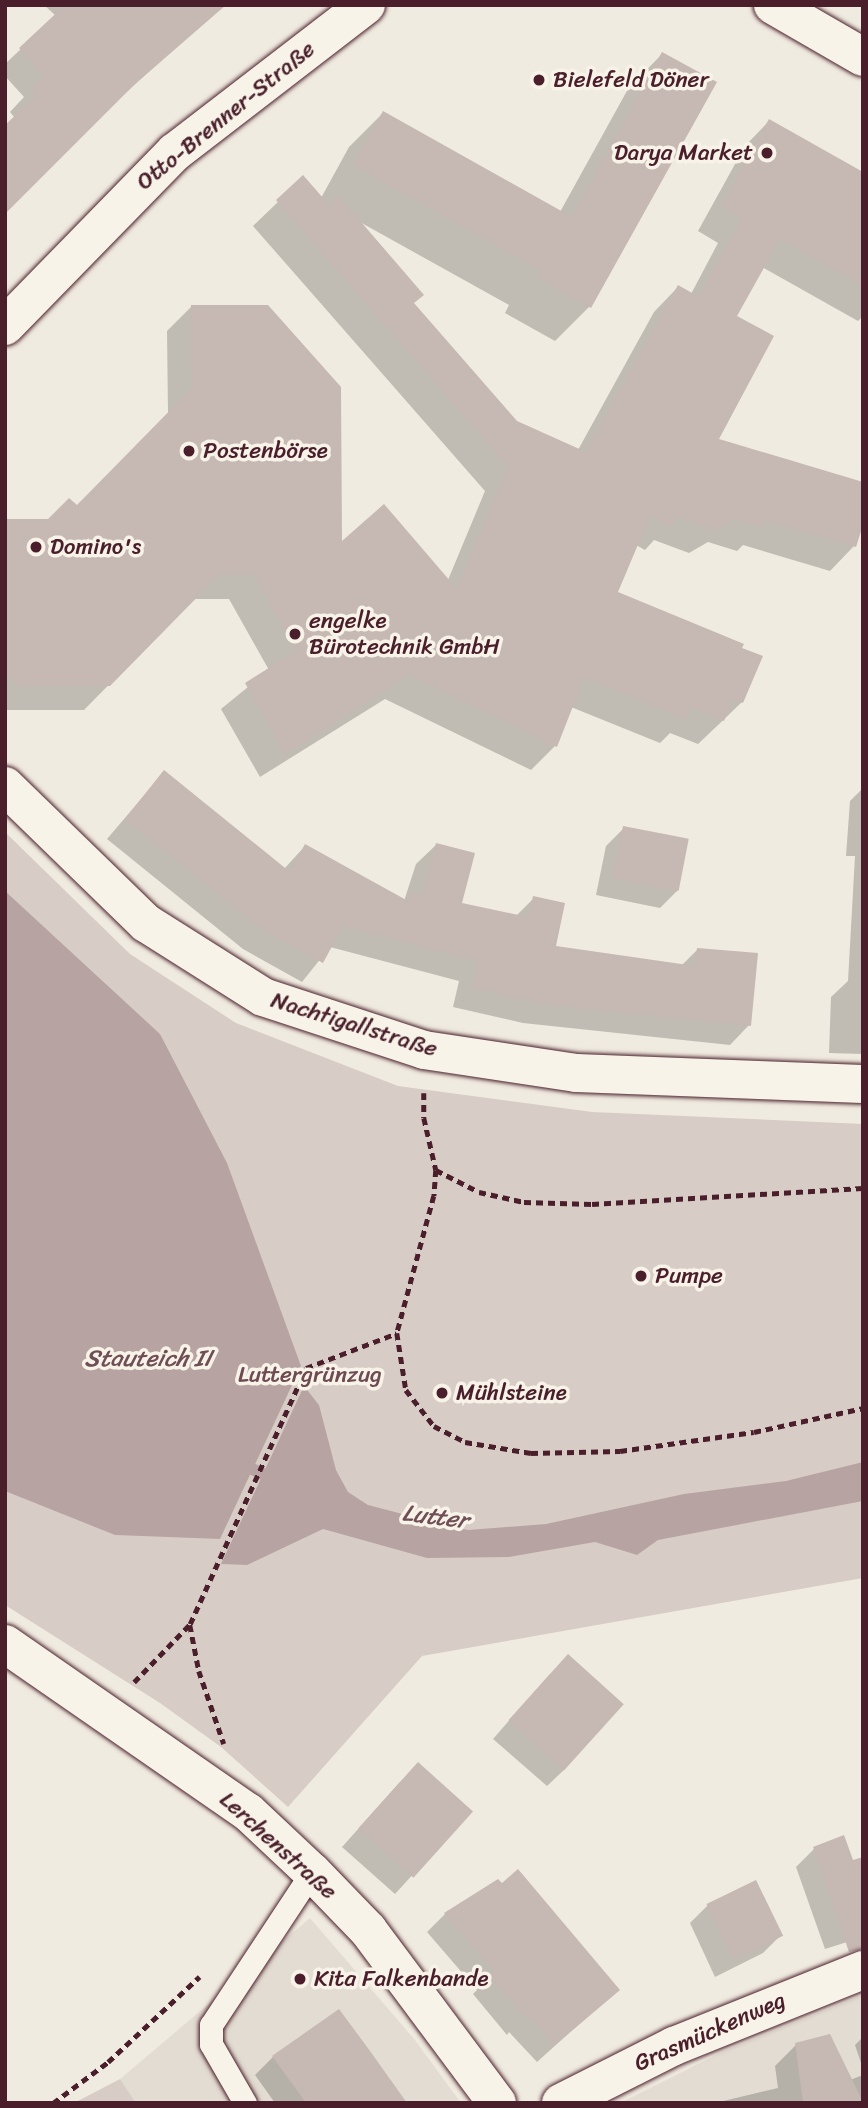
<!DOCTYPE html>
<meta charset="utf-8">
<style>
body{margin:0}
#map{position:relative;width:868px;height:2108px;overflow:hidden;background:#f0ebe0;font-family:Sriracha,sans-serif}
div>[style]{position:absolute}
.built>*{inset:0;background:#e3dcd2}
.green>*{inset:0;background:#d8cdc6}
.water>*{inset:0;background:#b7a4a2}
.shadow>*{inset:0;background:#0003}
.stream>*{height:12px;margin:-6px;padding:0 6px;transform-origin:6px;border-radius:6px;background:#b7a4a2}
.building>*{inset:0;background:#c6b8b3;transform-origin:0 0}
.path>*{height:4.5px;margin-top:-2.25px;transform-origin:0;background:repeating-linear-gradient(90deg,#4a1f2b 0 7px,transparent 0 12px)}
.roads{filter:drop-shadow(0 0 2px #4a1f2b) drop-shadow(0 0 2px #4a1f2b)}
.service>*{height:23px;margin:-11.5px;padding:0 11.5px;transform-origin:11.5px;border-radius:11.5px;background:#f7f3e8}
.minor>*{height:38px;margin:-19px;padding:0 19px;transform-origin:19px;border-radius:19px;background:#f7f3e8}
.tertiary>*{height:38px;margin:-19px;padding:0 19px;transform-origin:19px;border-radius:19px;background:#f7f3e8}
.secondary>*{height:38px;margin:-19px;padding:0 19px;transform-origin:19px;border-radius:19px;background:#f7f3e8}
.dots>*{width:19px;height:19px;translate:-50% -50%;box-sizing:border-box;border:4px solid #f7f3e8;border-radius:50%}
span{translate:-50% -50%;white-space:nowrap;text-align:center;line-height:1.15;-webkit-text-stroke:7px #f7f3e8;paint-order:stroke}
.poi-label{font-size:23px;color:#4a1f2b}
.left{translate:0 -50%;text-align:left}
.right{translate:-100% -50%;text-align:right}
.street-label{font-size:23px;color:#4a1f2b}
.park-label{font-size:23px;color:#6e4a52}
.water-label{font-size:24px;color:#704e55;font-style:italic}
.frame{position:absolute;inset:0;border:7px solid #4a1f2b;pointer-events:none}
</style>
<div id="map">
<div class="built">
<div style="clip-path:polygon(310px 1918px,415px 2040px,461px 2103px,136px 2103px,120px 2079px)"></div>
<div style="clip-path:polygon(863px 1995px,863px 2103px,620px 2103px,724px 2051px)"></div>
</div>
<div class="green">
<div style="clip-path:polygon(5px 832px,130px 954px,236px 1023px,398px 1086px,592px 1112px,863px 1124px,863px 1578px,422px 1656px,288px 1807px,221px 1747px,160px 1703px,5px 1605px)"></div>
<div style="clip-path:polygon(120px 2079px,136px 2103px,74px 2103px)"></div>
</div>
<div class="water">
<div style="clip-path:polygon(5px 891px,160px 1034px,227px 1163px,301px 1366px,220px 1539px,115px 1535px,5px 1491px)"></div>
<div style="clip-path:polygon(304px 1386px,319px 1405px,336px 1470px,348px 1492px,368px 1505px,445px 1525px,468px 1530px,546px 1524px,684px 1494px,786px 1481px,863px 1462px,863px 1501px,658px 1540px,637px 1555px,595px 1542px,509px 1557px,427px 1558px,323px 1529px,247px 1565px,221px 1564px)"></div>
</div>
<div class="shadow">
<div style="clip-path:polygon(44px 5px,208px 5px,214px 13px,112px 105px,15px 118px,10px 112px,24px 97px,5px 76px,5px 64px,56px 16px)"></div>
<div style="clip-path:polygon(662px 54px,589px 307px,555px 341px,505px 313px,509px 305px,358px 221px,413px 304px,516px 423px,578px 450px,654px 312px,678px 287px,691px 294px,718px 243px,698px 231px,745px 146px,769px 121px,863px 174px,863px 316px,858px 321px,762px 267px,735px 317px,717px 440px,854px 546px,830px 571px,743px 545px,737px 551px,708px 542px,689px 553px,654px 540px,645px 550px,636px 545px,615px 593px,742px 702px,717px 726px,698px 744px,670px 733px,660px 743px,571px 707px,555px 746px,531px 770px,385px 699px,260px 777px,221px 709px,269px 670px,229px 599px,193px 599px,84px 710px,5px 710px,5px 521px,49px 521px,77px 508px,168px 414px,167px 331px,192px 306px,340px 545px,448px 580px,485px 491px,253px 226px,303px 178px,321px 198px,349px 147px,383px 113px,560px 212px,628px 89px)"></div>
<div style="clip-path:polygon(164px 772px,284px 869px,305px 846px,404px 901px,416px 864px,436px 845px,459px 904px,516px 916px,534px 898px,554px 948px,681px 966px,698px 949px,749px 1025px,730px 1045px,523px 1023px,453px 1007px,459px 981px,330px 947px,302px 982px,243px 949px,107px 839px)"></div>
<div style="clip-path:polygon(863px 788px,863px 1054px,829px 1053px,831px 997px,848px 981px,855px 856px,846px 856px,850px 801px)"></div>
<div style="clip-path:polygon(624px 828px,678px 890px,660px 908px,596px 895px,606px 846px)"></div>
<div style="clip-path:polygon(550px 1674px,565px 1769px,547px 1786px,493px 1739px)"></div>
<div style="clip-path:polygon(400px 1782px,470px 1812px,395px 1894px,342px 1847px)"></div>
<div style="clip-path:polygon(814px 1849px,851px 1862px,863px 1937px,825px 1949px,796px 1867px)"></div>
<div style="clip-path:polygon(497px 1881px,617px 1990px,537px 2062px,509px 2032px,507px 2035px,473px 1994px,477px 1990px,427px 1932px,445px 1914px)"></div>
<div style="clip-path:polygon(708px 1905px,781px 1935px,763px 1953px,715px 1977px,690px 1923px)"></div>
<div style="clip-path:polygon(863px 2037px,863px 2069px,855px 2045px)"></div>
<div style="clip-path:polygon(796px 2045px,850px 2080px,863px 2075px,863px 2103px,715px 2103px,778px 2088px,775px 2066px)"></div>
<div style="clip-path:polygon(273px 2057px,404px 2103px,275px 2103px,255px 2075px)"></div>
</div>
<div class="stream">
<div style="left:240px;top:1463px;width:41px;rotate:25.9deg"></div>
</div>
<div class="building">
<div style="clip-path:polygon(65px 5px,226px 5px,135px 84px,5px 214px,5px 125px,35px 97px,29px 90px,44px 76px,19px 48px)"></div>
<div style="clip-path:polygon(662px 52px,717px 82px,591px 308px,538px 278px,542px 271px,353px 165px,383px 111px,572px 217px)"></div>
<div style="clip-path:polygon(769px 119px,863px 172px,863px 286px,780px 239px,737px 316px,774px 336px,719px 439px,863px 482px,863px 525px,856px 547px,764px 520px,762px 528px,731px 518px,729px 524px,715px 530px,677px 516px,671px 527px,650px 516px,618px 592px,744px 644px,742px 648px,763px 656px,743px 703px,733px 699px,724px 721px,691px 707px,686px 719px,584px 678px,557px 747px,410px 675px,285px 754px,245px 683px,296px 651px,254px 575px,219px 575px,110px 686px,19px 686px,5px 673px,5px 519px,48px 519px,69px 498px,77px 505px,192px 388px,191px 305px,268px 305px,341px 387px,342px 541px,384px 504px,457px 589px,508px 466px,276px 200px,303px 175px,330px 206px,337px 194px,424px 295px,414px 303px,517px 421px,586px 452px,678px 285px,699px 297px,742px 218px,721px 206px)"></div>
<div style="clip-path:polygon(164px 770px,290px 872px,305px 844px,408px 901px,410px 892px,422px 896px,436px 843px,475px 853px,462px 903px,528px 917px,533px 896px,565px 903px,556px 946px,695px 966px,697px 948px,758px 953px,751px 1026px,543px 1004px,472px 988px,478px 961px,343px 926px,323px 963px,263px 930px,125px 819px)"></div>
<div style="left:623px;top:826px;width:67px;height:53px;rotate:11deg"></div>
<div style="left:568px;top:1654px;width:75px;height:89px;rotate:42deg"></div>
<div style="left:418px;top:1762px;width:74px;height:89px;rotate:42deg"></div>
<div style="clip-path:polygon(844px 1835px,853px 1860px,863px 1857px,863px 1949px,849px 1952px,813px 1847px)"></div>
<div style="clip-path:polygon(518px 1869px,620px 1990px,555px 2045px,528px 2016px,526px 2018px,489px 1975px,494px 1971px,444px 1913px,498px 1879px,502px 1883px)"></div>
<div style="left:756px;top:1880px;width:62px;height:55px;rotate:64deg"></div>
<div style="clip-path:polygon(339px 2009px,370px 2051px,407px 2103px,306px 2103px,272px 2056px)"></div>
<div style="clip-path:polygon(830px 2034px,863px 2102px,863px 2103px,803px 2103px,795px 2043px)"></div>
</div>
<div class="path">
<div style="left:424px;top:1093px;width:25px;rotate:90deg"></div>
<div style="left:424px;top:1118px;width:53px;rotate:77deg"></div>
<div style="left:436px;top:1170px;width:48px;rotate:27.1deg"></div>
<div style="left:479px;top:1192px;width:46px;rotate:12.5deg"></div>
<div style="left:524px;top:1202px;width:68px;rotate:1.7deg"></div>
<div style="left:592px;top:1204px;width:271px;rotate:-3.4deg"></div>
<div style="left:436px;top:1170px;width:26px;rotate:94deg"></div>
<div style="left:434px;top:1196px;width:142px;rotate:105.1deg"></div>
<div style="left:397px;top:1333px;width:58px;rotate:81deg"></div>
<div style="left:406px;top:1390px;width:46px;rotate:52.1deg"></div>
<div style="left:434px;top:1426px;width:35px;rotate:27deg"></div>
<div style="left:465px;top:1442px;width:67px;rotate:9.5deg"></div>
<div style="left:531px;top:1453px;width:89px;rotate:-1.3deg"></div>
<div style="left:620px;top:1451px;width:135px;rotate:-8.1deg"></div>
<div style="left:754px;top:1432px;width:112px;rotate:-12.4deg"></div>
<div style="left:190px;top:1625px;width:47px;rotate:78.9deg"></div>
<div style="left:199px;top:1671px;width:77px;rotate:71.1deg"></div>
<div style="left:134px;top:1682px;width:81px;rotate:-46deg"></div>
<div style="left:190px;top:1624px;width:281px;rotate:-65.6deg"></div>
<div style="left:306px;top:1368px;width:97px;rotate:-21deg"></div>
<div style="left:53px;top:2103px;width:69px;rotate:-36.7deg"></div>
<div style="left:108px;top:2062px;width:125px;rotate:-43deg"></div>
</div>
<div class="roads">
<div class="service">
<div style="left:245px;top:2103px;width:68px;rotate:-120deg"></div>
<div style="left:211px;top:2044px;width:19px;rotate:-90deg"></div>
<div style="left:211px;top:2025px;width:183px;rotate:-56.6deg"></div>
</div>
<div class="minor">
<div style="left:5px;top:786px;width:197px;rotate:44.2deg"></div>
<div style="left:146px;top:923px;width:138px;rotate:32.3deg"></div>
<div style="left:263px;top:997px;width:169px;rotate:18.2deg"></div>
<div style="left:424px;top:1050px;width:154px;rotate:8.6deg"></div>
<div style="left:576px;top:1073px;width:287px;rotate:2.2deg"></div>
<div style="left:5px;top:1644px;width:295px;rotate:34.7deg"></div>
<div style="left:248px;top:1812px;width:88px;rotate:43.2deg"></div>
<div style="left:312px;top:1872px;width:81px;rotate:46deg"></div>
<div style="left:368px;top:1930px;width:216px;rotate:53.3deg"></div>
<div style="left:561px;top:2103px;width:127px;rotate:-26.8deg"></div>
<div style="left:674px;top:2046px;width:204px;rotate:-21.9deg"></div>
</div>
<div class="tertiary">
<div style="left:5px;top:326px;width:243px;rotate:-45.7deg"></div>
<div style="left:175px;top:152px;width:241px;rotate:-37.6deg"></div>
</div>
<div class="secondary">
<div style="left:773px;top:5px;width:104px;rotate:30deg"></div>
</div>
</div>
<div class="dots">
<div style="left:539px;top:80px;background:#4a1f2b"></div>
<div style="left:767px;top:153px;background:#4a1f2b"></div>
<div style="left:189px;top:451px;background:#4a1f2b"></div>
<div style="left:36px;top:547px;background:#4a1f2b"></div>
<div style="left:295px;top:634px;background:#4a1f2b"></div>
<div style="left:641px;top:1276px;background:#4a1f2b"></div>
<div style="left:442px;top:1393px;background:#4a1f2b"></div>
<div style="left:300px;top:1979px;background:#4a1f2b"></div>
</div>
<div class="poi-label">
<span class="left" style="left:553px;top:80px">Bielefeld Döner</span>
<span class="right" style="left:753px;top:153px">Darya Market</span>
<span class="left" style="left:203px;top:451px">Postenbörse</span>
<span class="left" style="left:50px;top:547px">Domino's</span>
<span class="left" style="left:309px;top:634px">engelke<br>Bürotechnik GmbH</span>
<span class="left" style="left:655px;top:1276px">Pumpe</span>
<span class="left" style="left:456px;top:1393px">Mühlsteine</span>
<span class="left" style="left:314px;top:1979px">Kita Falkenbande</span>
</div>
<div class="street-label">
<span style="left:226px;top:116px;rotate:-39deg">Otto-Brenner-Straße</span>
<span style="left:354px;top:1025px;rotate:17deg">Nachtigallstraße</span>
<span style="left:278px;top:1846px;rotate:42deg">Lerchenstraße</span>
<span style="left:710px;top:2032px;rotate:-24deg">Grasmückenweg</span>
</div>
<div class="park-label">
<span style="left:310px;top:1375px">Luttergrünzug</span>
</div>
<div class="water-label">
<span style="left:148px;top:1359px">Stauteich II</span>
<span style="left:435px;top:1517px;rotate:7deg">Lutter</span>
</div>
<div class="frame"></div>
</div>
